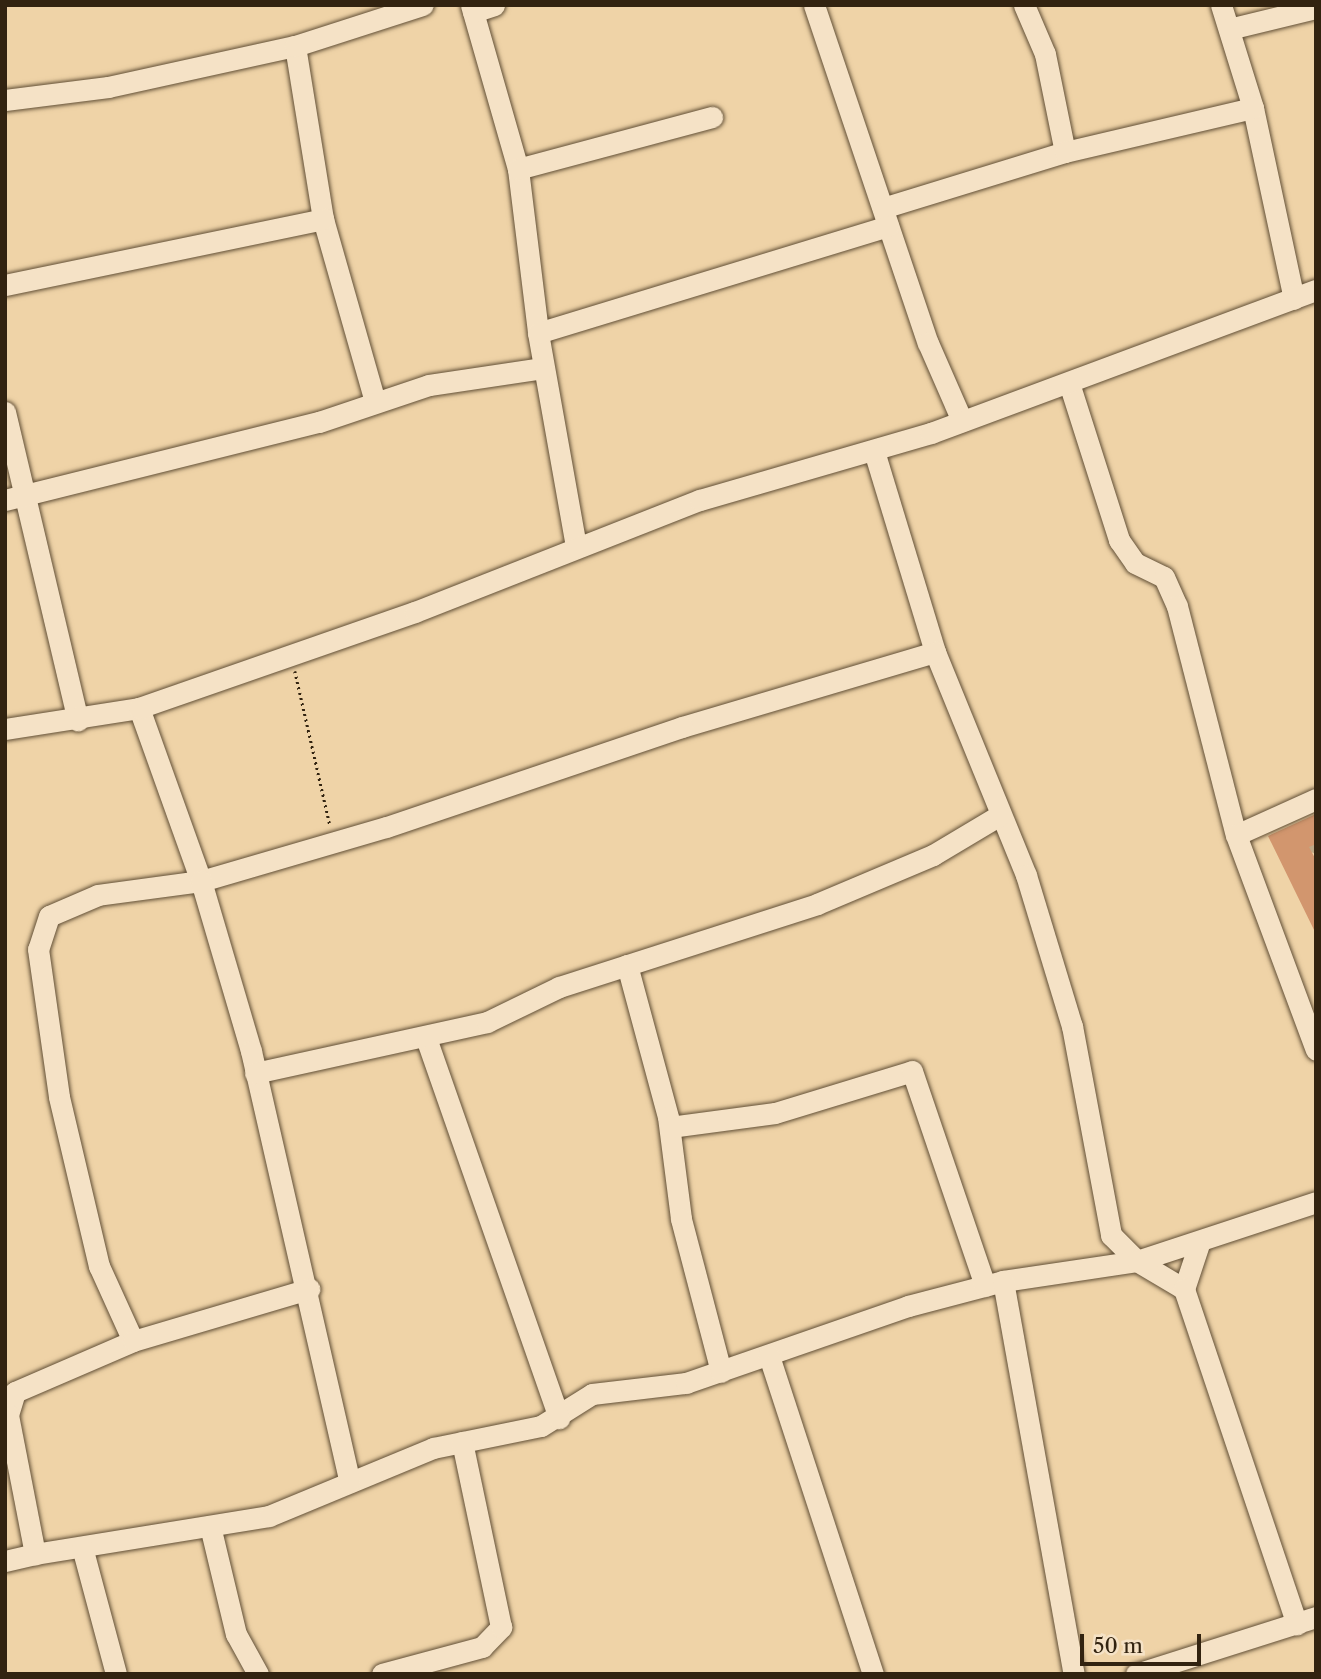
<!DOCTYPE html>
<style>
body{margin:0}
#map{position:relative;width:1321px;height:1679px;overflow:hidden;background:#efd3a7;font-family:"Libre Caslon Text",serif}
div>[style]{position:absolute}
.shadow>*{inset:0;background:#0003}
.building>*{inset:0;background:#d2966e}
.path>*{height:2.5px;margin-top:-1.25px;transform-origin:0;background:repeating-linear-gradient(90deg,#322310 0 2px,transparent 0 5.5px)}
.roads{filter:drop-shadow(0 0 2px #614f36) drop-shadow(0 0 2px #614f36)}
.minor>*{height:21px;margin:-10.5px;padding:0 10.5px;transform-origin:10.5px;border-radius:10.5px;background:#f5e2c6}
span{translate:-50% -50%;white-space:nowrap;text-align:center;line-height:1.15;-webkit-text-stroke:5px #f5e2c6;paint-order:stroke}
.frame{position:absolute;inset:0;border:7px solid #322310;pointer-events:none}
.scale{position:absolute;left:1080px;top:1634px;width:121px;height:32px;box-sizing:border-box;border:4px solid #322310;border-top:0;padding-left:9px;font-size:21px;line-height:24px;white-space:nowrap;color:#322310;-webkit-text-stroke:5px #f5e2c6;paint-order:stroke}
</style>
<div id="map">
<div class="shadow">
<div style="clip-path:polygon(1316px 815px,1316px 854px,1271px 837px)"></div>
</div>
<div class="building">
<div style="clip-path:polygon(1316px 814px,1316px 844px,1309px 847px,1316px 860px,1316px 934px,1268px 836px)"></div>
</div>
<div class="path">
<div style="left:295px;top:671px;width:158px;rotate:77.2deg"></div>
</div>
<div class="roads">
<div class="minor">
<div style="left:471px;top:5px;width:171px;rotate:74deg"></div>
<div style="left:518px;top:169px;width:165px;rotate:83deg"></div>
<div style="left:538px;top:333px;width:217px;rotate:79.9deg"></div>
<div style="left:814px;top:5px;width:357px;rotate:71.4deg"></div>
<div style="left:928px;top:343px;width:85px;rotate:66.4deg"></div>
<div style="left:1024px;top:5px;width:53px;rotate:66.8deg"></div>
<div style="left:1045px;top:54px;width:100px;rotate:78.5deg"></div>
<div style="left:1221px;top:5px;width:108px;rotate:72.7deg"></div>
<div style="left:1253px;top:108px;width:195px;rotate:77.9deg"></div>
<div style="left:473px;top:12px;width:22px;rotate:-18deg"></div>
<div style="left:1229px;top:29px;width:89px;rotate:-13.6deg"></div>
<div style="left:295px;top:46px;width:175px;rotate:80.8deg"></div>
<div style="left:323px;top:219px;width:190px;rotate:74.1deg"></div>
<div style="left:5px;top:100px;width:104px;rotate:-7.2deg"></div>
<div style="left:108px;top:87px;width:191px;rotate:-12.4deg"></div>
<div style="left:295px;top:46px;width:134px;rotate:-17.8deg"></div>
<div style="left:518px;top:169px;width:201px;rotate:-15deg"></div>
<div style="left:883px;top:208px;width:190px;rotate:-17.1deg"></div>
<div style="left:1065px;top:152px;width:193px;rotate:-13.2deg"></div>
<div style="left:5px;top:285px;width:325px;rotate:-11.7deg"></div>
<div style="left:538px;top:333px;width:366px;rotate:-17deg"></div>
<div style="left:1069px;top:383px;width:165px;rotate:72.3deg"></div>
<div style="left:1119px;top:540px;width:28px;rotate:55deg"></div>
<div style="left:1135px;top:563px;width:32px;rotate:26deg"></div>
<div style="left:1164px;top:577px;width:32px;rotate:66deg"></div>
<div style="left:1177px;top:606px;width:236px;rotate:75.6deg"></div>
<div style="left:1236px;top:835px;width:229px;rotate:69.6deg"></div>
<div style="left:5px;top:412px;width:317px;rotate:76.7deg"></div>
<div style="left:874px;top:451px;width:210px;rotate:73.1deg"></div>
<div style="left:935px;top:652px;width:241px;rotate:67.8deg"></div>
<div style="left:1026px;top:875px;width:158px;rotate:73.1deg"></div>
<div style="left:1072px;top:1026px;width:213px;rotate:79.4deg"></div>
<div style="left:1111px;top:1235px;width:37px;rotate:45deg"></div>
<div style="left:1137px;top:1261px;width:55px;rotate:30.8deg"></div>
<div style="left:5px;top:500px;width:324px;rotate:-14deg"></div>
<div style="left:319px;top:422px;width:116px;rotate:-18.6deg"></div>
<div style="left:429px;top:385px;width:115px;rotate:-8.5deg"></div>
<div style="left:935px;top:652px;width:264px;rotate:163.5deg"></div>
<div style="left:682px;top:727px;width:312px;rotate:161.3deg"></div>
<div style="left:386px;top:827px;width:193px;rotate:163.7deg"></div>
<div style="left:201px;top:881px;width:104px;rotate:172.3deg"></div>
<div style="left:98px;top:895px;width:53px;rotate:156.8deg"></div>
<div style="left:49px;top:916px;width:35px;rotate:108deg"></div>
<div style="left:38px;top:949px;width:149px;rotate:81.9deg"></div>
<div style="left:59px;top:1097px;width:174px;rotate:76.7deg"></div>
<div style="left:99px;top:1266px;width:82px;rotate:65.6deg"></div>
<div style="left:133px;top:1341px;width:129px;rotate:156.6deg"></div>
<div style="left:15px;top:1392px;width:24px;rotate:107deg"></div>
<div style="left:8px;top:1415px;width:142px;rotate:79deg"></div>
<div style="left:35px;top:1554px;width:237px;rotate:-9.2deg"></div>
<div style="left:269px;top:1516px;width:178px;rotate:-22.5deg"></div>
<div style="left:433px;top:1448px;width:110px;rotate:-11.5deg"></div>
<div style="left:541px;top:1426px;width:60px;rotate:-32.1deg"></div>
<div style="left:592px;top:1394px;width:95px;rotate:-6.7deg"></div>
<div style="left:686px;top:1383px;width:235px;rotate:-19.1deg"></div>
<div style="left:908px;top:1306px;width:98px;rotate:-14.7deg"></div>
<div style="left:1003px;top:1281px;width:135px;rotate:-8.5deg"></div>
<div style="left:1137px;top:1261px;width:188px;rotate:-18.2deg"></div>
<div style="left:139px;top:708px;width:184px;rotate:70.3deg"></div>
<div style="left:201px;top:881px;width:177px;rotate:73.6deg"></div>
<div style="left:251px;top:1051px;width:442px;rotate:77.1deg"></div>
<div style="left:5px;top:729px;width:136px;rotate:-8.9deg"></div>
<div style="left:139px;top:708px;width:292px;rotate:-19.2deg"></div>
<div style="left:415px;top:612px;width:306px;rotate:-21.5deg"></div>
<div style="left:700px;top:500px;width:241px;rotate:-16.2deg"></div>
<div style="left:931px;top:433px;width:411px;rotate:-20.4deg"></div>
<div style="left:1236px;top:835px;width:88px;rotate:-24.2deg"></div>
<div style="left:627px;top:965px;width:157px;rotate:74.9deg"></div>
<div style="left:668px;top:1117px;width:103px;rotate:82.7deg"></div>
<div style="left:681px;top:1219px;width:158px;rotate:75.3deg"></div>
<div style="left:426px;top:1038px;width:403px;rotate:70.7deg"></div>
<div style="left:255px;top:1073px;width:238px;rotate:-12.4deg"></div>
<div style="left:487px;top:1022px;width:80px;rotate:-25.9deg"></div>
<div style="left:559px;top:987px;width:271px;rotate:-17.8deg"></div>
<div style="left:817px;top:904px;width:126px;rotate:-22.9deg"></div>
<div style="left:933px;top:855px;width:78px;rotate:-30.8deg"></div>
<div style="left:670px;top:1127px;width:106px;rotate:-7.6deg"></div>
<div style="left:775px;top:1113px;width:143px;rotate:-17deg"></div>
<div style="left:912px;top:1071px;width:227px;rotate:71.2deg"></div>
<div style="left:1199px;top:1244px;width:47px;rotate:108.4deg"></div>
<div style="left:1184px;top:1289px;width:354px;rotate:71.4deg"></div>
<div style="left:1003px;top:1281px;width:399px;rotate:79.8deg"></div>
<div style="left:133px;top:1341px;width:184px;rotate:-16.5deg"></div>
<div style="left:769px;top:1356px;width:335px;rotate:71.9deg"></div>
<div style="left:210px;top:1526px;width:111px;rotate:76.5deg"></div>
<div style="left:236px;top:1634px;width:46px;rotate:61.2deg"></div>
<div style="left:82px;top:1547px;width:131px;rotate:75deg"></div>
<div style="left:5px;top:1561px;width:31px;rotate:-13deg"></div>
<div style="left:382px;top:1674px;width:104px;rotate:-15.1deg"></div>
<div style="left:482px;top:1647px;width:28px;rotate:-46deg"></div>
<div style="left:501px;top:1627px;width:189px;rotate:-101.9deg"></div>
<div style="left:1136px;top:1674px;width:189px;rotate:-17.6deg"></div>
</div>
</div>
<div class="frame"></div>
<div class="scale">50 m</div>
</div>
